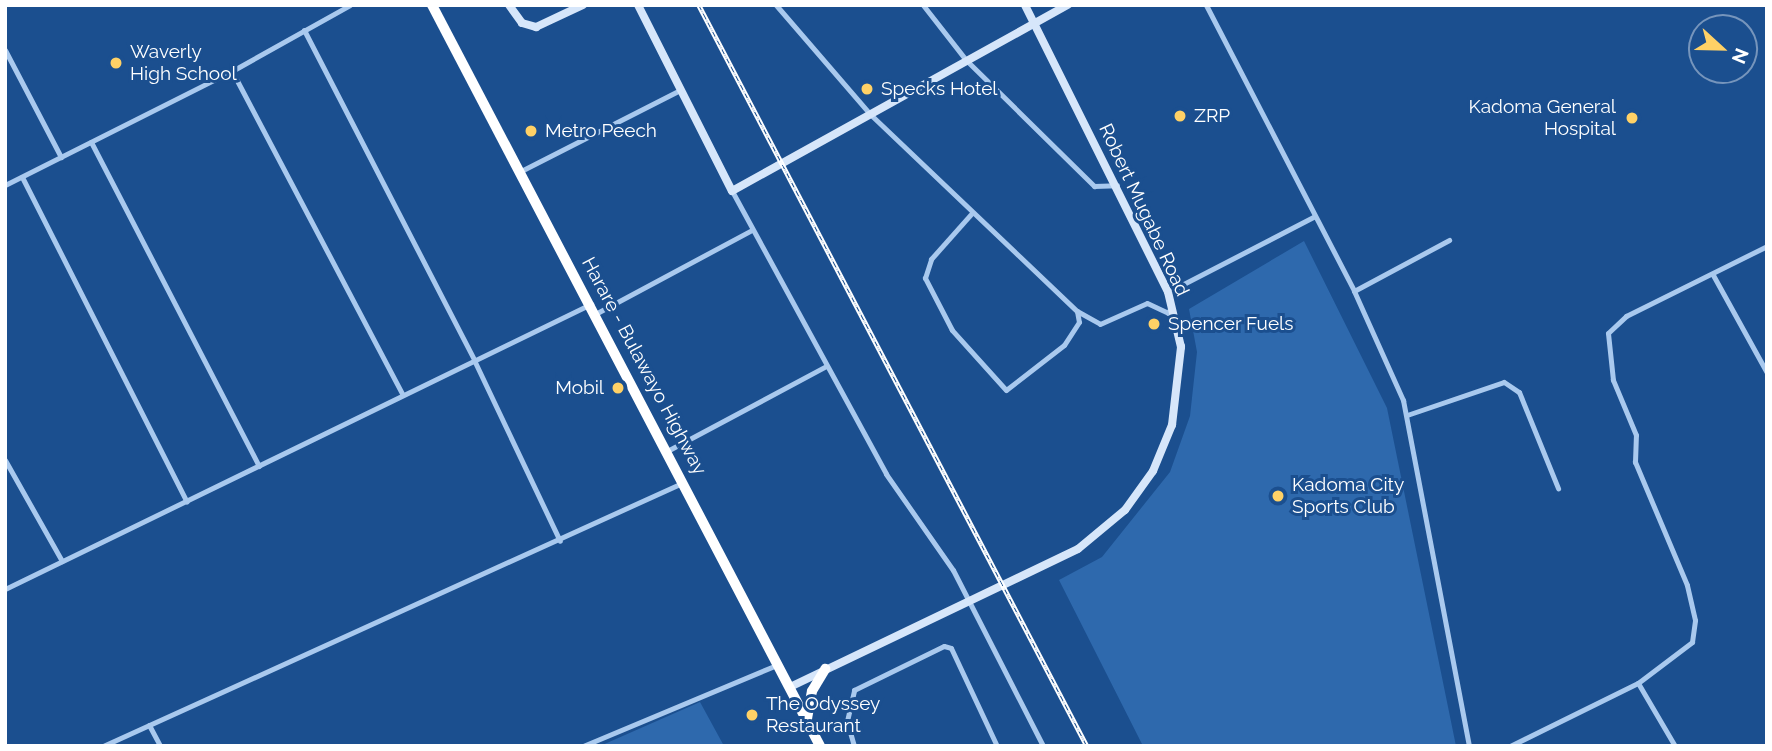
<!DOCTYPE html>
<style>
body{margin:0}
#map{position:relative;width:1772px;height:751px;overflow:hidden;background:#1b4f8f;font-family:Raleway,sans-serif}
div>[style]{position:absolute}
.green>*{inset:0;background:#2e69ad}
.street>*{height:5px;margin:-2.5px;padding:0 2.5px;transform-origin:2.5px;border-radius:2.5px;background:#a9c9ee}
.secondary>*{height:8px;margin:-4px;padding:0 4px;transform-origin:4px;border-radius:4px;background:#d6e6fa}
.highway>*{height:10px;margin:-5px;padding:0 5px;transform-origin:5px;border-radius:5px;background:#fff}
.rail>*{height:4.5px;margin-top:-2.25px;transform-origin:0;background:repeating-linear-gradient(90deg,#1b4f8f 0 5px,#fff 0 10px);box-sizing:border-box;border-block:2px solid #fff}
.dots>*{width:19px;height:19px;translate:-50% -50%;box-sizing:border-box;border:4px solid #1b4f8f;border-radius:50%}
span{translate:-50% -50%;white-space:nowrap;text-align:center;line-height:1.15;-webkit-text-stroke:6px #1b4f8f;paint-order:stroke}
.poi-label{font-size:19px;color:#fff}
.left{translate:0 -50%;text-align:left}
.right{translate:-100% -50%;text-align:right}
.street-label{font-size:19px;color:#fff}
.frame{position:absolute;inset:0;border:7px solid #fff;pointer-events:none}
.north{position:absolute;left:1688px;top:14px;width:70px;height:70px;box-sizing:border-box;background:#1b4f8f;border:2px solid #7695bc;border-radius:50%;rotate:112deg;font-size:19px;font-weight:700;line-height:28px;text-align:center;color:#fff}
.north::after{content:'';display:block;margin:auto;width:24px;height:32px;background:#ffd166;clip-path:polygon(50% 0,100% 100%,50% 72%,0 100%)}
</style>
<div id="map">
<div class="green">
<div style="clip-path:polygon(1304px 241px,1387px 408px,1456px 746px,1143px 746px,1059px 580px,1102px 557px,1170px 472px,1190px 416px,1197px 352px,1189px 309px)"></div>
<div style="clip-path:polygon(700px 702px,724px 746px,599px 746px,600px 746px)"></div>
</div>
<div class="street">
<div style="left:776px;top:5px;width:145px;rotate:49.2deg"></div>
<div style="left:871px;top:115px;width:284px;rotate:43.6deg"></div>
<div style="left:1077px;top:311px;width:11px;rotate:80deg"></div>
<div style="left:1079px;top:322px;width:27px;rotate:123deg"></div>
<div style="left:1064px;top:345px;width:73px;rotate:142.2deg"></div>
<div style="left:1006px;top:390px;width:81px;rotate:-132deg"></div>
<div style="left:952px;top:330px;width:59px;rotate:-117.4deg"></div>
<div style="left:925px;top:278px;width:20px;rotate:-72deg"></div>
<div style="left:931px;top:259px;width:62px;rotate:-48.3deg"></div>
<div style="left:923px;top:5px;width:70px;rotate:52deg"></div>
<div style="left:966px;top:60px;width:180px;rotate:44.5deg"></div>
<div style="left:1094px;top:186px;width:23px;rotate:-2deg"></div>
<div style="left:1206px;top:5px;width:322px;rotate:62.6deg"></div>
<div style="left:1354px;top:291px;width:120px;rotate:65.8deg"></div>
<div style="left:1403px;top:400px;width:352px;rotate:79.2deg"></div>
<div style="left:304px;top:30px;width:371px;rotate:62.7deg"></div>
<div style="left:474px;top:360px;width:200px;rotate:64.6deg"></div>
<div style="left:5px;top:50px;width:121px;rotate:62.4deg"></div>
<div style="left:232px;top:71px;width:365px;rotate:62.2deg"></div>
<div style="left:91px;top:142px;width:365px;rotate:62.6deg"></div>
<div style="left:521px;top:171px;width:178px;rotate:-27deg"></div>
<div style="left:22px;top:177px;width:364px;rotate:63.1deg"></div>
<div style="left:5px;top:185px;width:254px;rotate:-26.7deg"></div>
<div style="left:232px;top:71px;width:135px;rotate:-29.2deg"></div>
<div style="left:732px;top:191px;width:322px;rotate:61.4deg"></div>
<div style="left:886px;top:474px;width:117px;rotate:55.1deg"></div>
<div style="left:953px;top:570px;width:198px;rotate:62.9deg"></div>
<div style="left:1713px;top:275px;width:112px;rotate:61.1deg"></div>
<div style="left:1354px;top:291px;width:108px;rotate:-28.2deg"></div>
<div style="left:1168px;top:292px;width:165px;rotate:-27.3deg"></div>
<div style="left:1077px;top:311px;width:26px;rotate:29deg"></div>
<div style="left:1100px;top:324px;width:51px;rotate:-24.1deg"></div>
<div style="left:1147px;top:303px;width:23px;rotate:25deg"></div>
<div style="left:1168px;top:313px;width:7px;rotate:-63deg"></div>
<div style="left:597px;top:313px;width:176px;rotate:-28.2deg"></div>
<div style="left:1407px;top:415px;width:102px;rotate:-18.8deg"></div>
<div style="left:1504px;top:382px;width:18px;rotate:34deg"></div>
<div style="left:1519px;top:392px;width:104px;rotate:67.9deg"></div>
<div style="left:669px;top:450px;width:178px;rotate:-28.1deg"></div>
<div style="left:5px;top:460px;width:116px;rotate:60.6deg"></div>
<div style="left:5px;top:589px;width:652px;rotate:-25.94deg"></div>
<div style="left:1638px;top:683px;width:68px;rotate:-37.2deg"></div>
<div style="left:1692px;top:642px;width:22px;rotate:-82deg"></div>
<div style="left:1695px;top:620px;width:36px;rotate:-103deg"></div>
<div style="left:1687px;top:585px;width:134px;rotate:-112.9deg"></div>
<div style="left:1635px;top:462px;width:27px;rotate:-88deg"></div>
<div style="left:1636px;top:435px;width:60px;rotate:-112.7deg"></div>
<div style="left:1613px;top:380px;width:47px;rotate:-96.1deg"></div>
<div style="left:1608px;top:333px;width:25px;rotate:-43deg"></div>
<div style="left:1626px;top:316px;width:157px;rotate:-26.4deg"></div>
<div style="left:149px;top:725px;width:24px;rotate:62deg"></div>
<div style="left:103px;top:746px;width:636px;rotate:-24.43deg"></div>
<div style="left:583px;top:746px;width:212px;rotate:-22.7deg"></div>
<div style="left:854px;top:746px;width:26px;rotate:-106deg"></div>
<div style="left:847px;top:721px;width:32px;rotate:-77deg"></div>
<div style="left:854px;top:690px;width:100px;rotate:-26.1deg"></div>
<div style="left:944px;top:646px;width:7px;rotate:16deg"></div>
<div style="left:951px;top:648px;width:108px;rotate:64.9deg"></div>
<div style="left:1510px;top:746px;width:143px;rotate:-26.2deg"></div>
<div style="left:1638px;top:683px;width:73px;rotate:59.6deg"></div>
</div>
<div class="secondary">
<div style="left:509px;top:5px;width:22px;rotate:54deg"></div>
<div style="left:522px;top:23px;width:15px;rotate:16deg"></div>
<div style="left:536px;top:27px;width:52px;rotate:-25.1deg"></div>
<div style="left:638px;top:5px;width:208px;rotate:63.2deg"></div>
<div style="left:732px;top:191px;width:384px;rotate:-29deg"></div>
<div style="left:790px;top:687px;width:319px;rotate:-25.6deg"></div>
<div style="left:1078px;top:549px;width:61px;rotate:-39.7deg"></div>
<div style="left:1125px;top:510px;width:48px;rotate:-54.3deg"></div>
<div style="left:1153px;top:471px;width:50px;rotate:-67.6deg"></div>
<div style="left:1172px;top:425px;width:79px;rotate:-83.4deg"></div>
<div style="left:1181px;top:347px;width:57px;rotate:-103.3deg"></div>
<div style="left:1168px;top:292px;width:321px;rotate:-116.5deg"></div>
</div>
<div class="highway">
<div style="left:432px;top:5px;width:836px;rotate:62.36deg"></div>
<div style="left:807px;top:719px;width:28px;rotate:-80deg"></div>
<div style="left:812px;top:691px;width:26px;rotate:-59deg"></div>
</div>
<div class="rail">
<div style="left:699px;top:5px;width:836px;rotate:62.36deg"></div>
</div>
<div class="dots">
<div style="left:116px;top:63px;background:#ffd166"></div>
<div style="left:867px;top:89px;background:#ffd166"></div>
<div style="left:1180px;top:116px;background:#ffd166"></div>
<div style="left:1632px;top:118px;background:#ffd166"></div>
<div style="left:531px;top:131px;background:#ffd166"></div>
<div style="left:1154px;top:324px;background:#ffd166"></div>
<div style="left:618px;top:388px;background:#ffd166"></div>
<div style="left:1278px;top:496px;background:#ffd166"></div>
<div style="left:752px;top:715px;background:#ffd166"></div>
</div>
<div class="poi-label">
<span class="left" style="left:130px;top:63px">Waverly<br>High School</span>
<span class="left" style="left:881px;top:89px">Specks Hotel</span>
<span class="right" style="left:1616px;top:118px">Kadoma General<br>Hospital</span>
<span class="left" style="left:1194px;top:116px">ZRP</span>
<span class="left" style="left:545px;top:131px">Metro Peech</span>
<span class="left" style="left:1168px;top:324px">Spencer Fuels</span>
<span class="right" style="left:604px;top:388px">Mobil</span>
<span class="left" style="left:1292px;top:496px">Kadoma City<br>Sports Club</span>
<span class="left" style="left:766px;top:715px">The Odyssey<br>Restaurant</span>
</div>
<div class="street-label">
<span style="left:1144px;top:210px;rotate:65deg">Robert Mugabe Road</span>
<span style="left:644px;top:366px;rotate:62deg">Harare - Bulawayo Highway</span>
</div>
<div class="frame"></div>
<div class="north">N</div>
</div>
